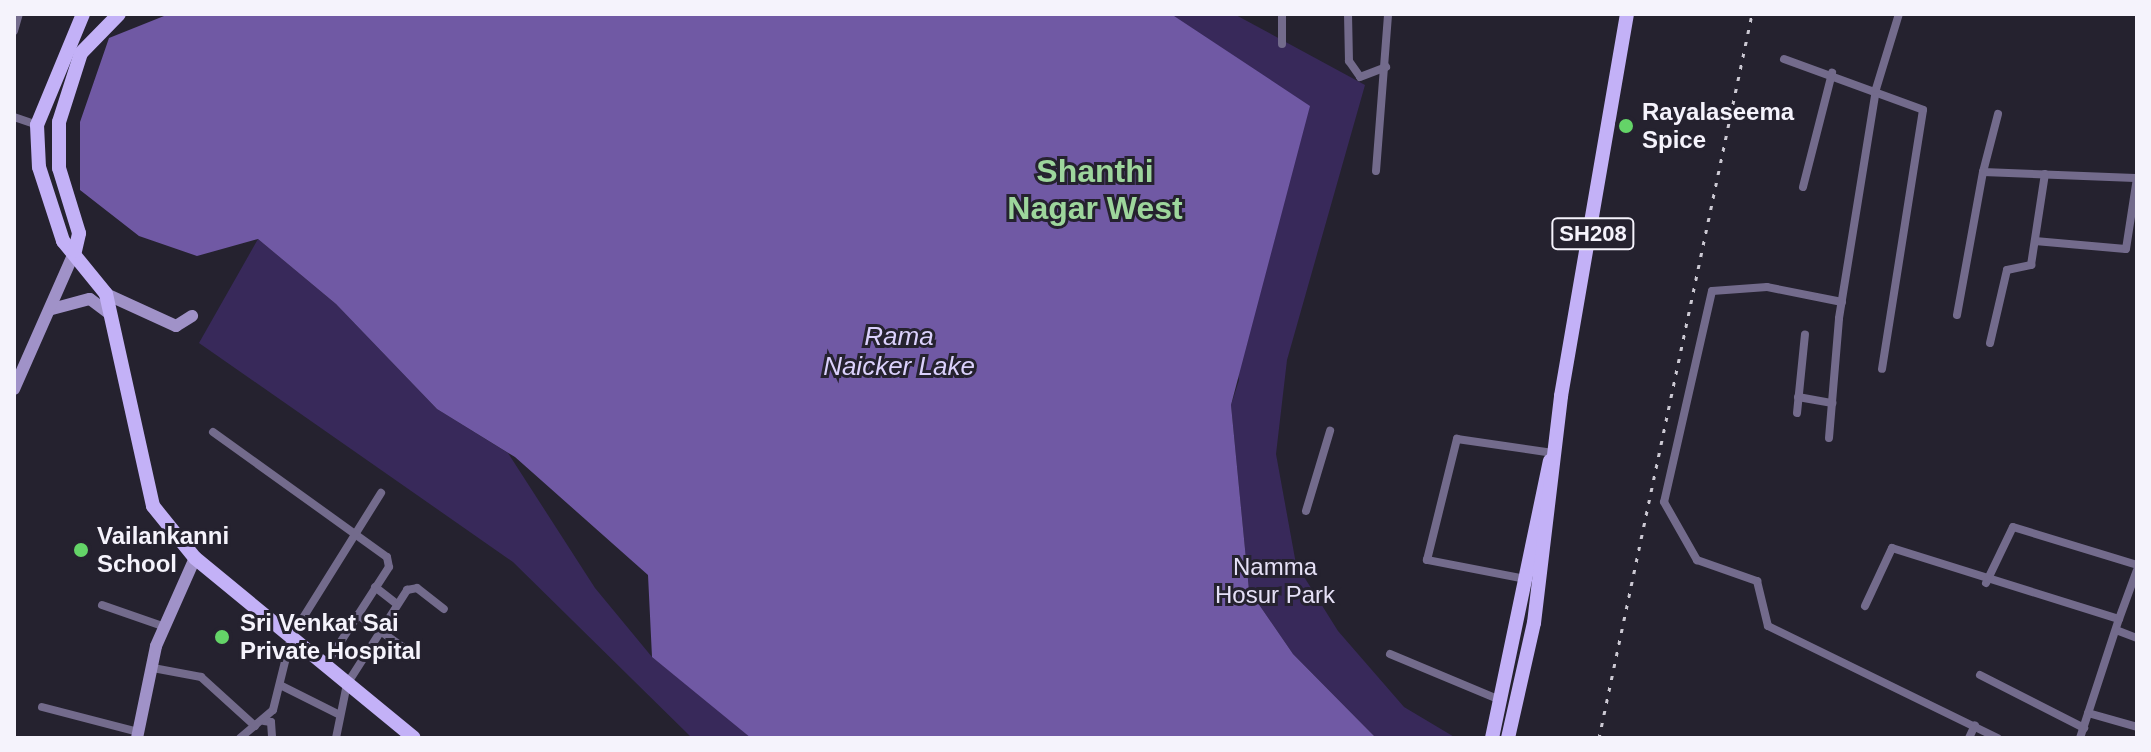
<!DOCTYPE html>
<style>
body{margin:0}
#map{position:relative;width:2151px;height:752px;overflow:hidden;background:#25222f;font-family:Arial,sans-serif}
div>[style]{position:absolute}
.green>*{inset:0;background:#38295a}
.water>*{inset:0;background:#7059a4}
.street>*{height:8px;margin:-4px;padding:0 4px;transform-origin:4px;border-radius:4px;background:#736b8c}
.secondary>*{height:12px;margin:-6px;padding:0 6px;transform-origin:6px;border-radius:6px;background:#a092c8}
.primary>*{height:14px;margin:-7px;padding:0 7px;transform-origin:7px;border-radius:7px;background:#c3b1f7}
.rail>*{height:3px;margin-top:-1.5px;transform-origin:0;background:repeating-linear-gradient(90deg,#ccc9d3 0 4px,transparent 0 12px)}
.dots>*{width:22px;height:22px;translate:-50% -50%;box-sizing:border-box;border:4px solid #25222f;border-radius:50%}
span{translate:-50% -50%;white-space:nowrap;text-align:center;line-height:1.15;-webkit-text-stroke:6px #25222f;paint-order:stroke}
.shield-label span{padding:2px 6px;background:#25222f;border:2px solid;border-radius:6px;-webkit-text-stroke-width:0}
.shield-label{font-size:22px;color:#f5f3fc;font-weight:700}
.poi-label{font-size:24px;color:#f5f3fc;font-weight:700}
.left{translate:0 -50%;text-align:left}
.park-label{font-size:24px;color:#e5e0f6}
.water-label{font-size:26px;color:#dbd1fc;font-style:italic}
.district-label{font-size:32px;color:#9dd69c;font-weight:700}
.frame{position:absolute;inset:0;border:16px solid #f5f3fc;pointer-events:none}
</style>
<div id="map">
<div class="green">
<div style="clip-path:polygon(1171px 14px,1234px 14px,1365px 85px,1287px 360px,1276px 454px,1296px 564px,1338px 631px,1404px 707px,1456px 738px,1376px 738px,1293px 654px,1249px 590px,1231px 405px,1239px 380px)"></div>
<div style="clip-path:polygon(258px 239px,336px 304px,437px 409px,508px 453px,595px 588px,652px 657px,754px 738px,692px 738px,513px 562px,199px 343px)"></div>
</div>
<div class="water">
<div style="clip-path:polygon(169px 14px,1171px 14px,1310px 106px,1231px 405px,1249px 590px,1293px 654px,1376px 738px,751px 738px,652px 657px,648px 575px,515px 457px,437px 409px,336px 304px,258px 239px,197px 256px,139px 236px,80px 190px,80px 122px,109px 38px)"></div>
</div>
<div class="street">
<div style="left:1348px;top:14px;width:47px;rotate:88.8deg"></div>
<div style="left:1349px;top:61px;width:19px;rotate:55deg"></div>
<div style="left:1360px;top:77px;width:28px;rotate:-21deg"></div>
<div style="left:14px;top:31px;width:18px;rotate:-74deg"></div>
<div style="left:1282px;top:44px;width:30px;rotate:-90deg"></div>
<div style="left:1784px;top:59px;width:148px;rotate:20.1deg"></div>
<div style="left:1923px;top:110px;width:262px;rotate:99deg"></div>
<div style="left:14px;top:117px;width:24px;rotate:19deg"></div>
<div style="left:1376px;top:171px;width:157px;rotate:-85.6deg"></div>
<div style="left:1983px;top:172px;width:60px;rotate:-75.5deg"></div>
<div style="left:1803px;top:187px;width:118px;rotate:-75.7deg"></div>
<div style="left:2035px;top:241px;width:91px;rotate:5deg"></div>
<div style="left:2126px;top:249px;width:72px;rotate:-81.2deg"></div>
<div style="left:1842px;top:302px;width:76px;rotate:-168.7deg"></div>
<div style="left:1767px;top:287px;width:55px;rotate:175.8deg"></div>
<div style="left:1712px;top:291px;width:216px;rotate:102.8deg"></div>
<div style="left:1664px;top:502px;width:67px;rotate:60.4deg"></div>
<div style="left:1697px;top:560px;width:64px;rotate:19.3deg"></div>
<div style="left:1757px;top:581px;width:46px;rotate:76.3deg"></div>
<div style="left:1768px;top:626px;width:256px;rotate:26deg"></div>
<div style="left:1957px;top:315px;width:145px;rotate:-79.7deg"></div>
<div style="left:1983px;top:172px;width:152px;rotate:2.3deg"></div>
<div style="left:1990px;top:343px;width:75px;rotate:-76.9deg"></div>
<div style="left:2007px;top:270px;width:25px;rotate:-12deg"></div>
<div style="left:2031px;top:265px;width:92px;rotate:-81.3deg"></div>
<div style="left:1798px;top:397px;width:35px;rotate:10deg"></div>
<div style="left:1797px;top:413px;width:79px;rotate:-84.2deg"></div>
<div style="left:213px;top:432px;width:214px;rotate:35.7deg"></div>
<div style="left:387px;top:557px;width:10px;rotate:79deg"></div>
<div style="left:389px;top:567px;width:118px;rotate:122.9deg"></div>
<div style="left:1829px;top:438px;width:120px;rotate:-85.2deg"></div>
<div style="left:1839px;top:318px;width:232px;rotate:-80.8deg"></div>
<div style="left:1876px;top:89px;width:78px;rotate:-73deg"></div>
<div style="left:1306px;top:511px;width:84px;rotate:-73.3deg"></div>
<div style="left:1526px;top:579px;width:101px;rotate:-169.1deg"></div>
<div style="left:1427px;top:560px;width:125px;rotate:-76.1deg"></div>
<div style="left:1457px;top:439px;width:97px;rotate:8.3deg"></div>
<div style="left:1986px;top:583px;width:62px;rotate:-64.3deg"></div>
<div style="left:2013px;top:527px;width:130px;rotate:17deg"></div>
<div style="left:375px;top:587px;width:28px;rotate:38deg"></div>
<div style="left:102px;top:605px;width:67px;rotate:19.2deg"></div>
<div style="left:1865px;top:606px;width:64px;rotate:-65deg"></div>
<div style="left:1892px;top:548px;width:238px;rotate:17.4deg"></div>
<div style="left:2119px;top:619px;width:52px;rotate:-69.8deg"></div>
<div style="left:358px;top:615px;width:70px;rotate:35.7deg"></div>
<div style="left:2116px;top:630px;width:22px;rotate:21deg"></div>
<div style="left:1390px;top:654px;width:119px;rotate:22.7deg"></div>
<div style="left:153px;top:668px;width:49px;rotate:10.6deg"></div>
<div style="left:201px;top:677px;width:73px;rotate:42.2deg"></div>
<div style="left:1980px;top:675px;width:117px;rotate:27deg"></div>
<div style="left:280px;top:685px;width:67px;rotate:26.6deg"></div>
<div style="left:42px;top:707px;width:100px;rotate:14.5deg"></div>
<div style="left:2088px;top:713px;width:51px;rotate:15.9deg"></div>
<div style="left:264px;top:721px;width:7px;rotate:8deg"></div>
<div style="left:271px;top:722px;width:16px;rotate:86deg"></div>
<div style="left:240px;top:738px;width:43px;rotate:-40.3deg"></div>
<div style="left:273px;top:710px;width:75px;rotate:-76.1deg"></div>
<div style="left:291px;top:637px;width:170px;rotate:-58deg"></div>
<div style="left:336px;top:738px;width:55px;rotate:-78.5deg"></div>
<div style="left:347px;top:684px;width:112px;rotate:-57.4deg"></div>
<div style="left:407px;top:590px;width:10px;rotate:-11deg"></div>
<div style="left:417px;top:588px;width:34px;rotate:38deg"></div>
<div style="left:1969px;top:738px;width:14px;rotate:-65deg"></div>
<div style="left:2080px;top:738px;width:125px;rotate:-71.9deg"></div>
</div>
<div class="secondary">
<div style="left:106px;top:294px;width:77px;rotate:24.6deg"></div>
<div style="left:176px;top:326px;width:19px;rotate:-32deg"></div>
<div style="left:52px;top:309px;width:39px;rotate:-15deg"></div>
<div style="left:90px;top:299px;width:25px;rotate:37deg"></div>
<div style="left:14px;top:389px;width:151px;rotate:-66.2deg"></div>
<div style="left:137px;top:738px;width:94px;rotate:-78.3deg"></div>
<div style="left:156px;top:646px;width:96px;rotate:-66.1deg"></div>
</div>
<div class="primary">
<div style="left:83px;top:14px;width:120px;rotate:112.5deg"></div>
<div style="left:37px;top:125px;width:42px;rotate:87.3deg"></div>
<div style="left:39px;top:167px;width:78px;rotate:72deg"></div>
<div style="left:63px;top:241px;width:68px;rotate:50.9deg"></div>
<div style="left:106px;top:294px;width:217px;rotate:77.5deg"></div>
<div style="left:153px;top:506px;width:67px;rotate:51.1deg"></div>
<div style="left:195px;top:558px;width:283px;rotate:39.4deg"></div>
<div style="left:75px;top:251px;width:18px;rotate:-77deg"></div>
<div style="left:79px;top:233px;width:68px;rotate:-107.1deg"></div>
<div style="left:59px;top:168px;width:46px;rotate:-90deg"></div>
<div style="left:59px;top:122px;width:72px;rotate:-72.3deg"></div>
<div style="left:81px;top:53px;width:54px;rotate:-45.7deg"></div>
<div style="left:1492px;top:738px;width:283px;rotate:-78.2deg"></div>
<div style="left:1508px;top:738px;width:118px;rotate:-77.3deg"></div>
<div style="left:1534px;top:623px;width:229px;rotate:-83.2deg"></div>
<div style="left:1561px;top:396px;width:388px;rotate:-80.2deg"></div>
</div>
<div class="rail">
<div style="left:1599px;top:738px;width:740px;rotate:-78.07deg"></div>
</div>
<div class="dots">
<div style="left:1626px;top:126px;background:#64d468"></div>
<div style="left:81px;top:550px;background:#64d468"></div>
<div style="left:222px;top:637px;background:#64d468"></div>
</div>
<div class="shield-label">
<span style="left:1593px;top:234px">SH208</span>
</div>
<div class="poi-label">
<span class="left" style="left:1642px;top:126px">Rayalaseema<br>Spice</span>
<span class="left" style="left:97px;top:550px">Vailankanni<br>School</span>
<span class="left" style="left:240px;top:637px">Sri Venkat Sai<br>Private Hospital</span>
</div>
<div class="park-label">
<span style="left:1275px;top:581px">Namma<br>Hosur Park</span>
</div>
<div class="water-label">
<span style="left:899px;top:352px">Rama<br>Naicker Lake</span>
</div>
<div class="district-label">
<span style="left:1095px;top:190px">Shanthi<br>Nagar West</span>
</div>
<div class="frame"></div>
</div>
